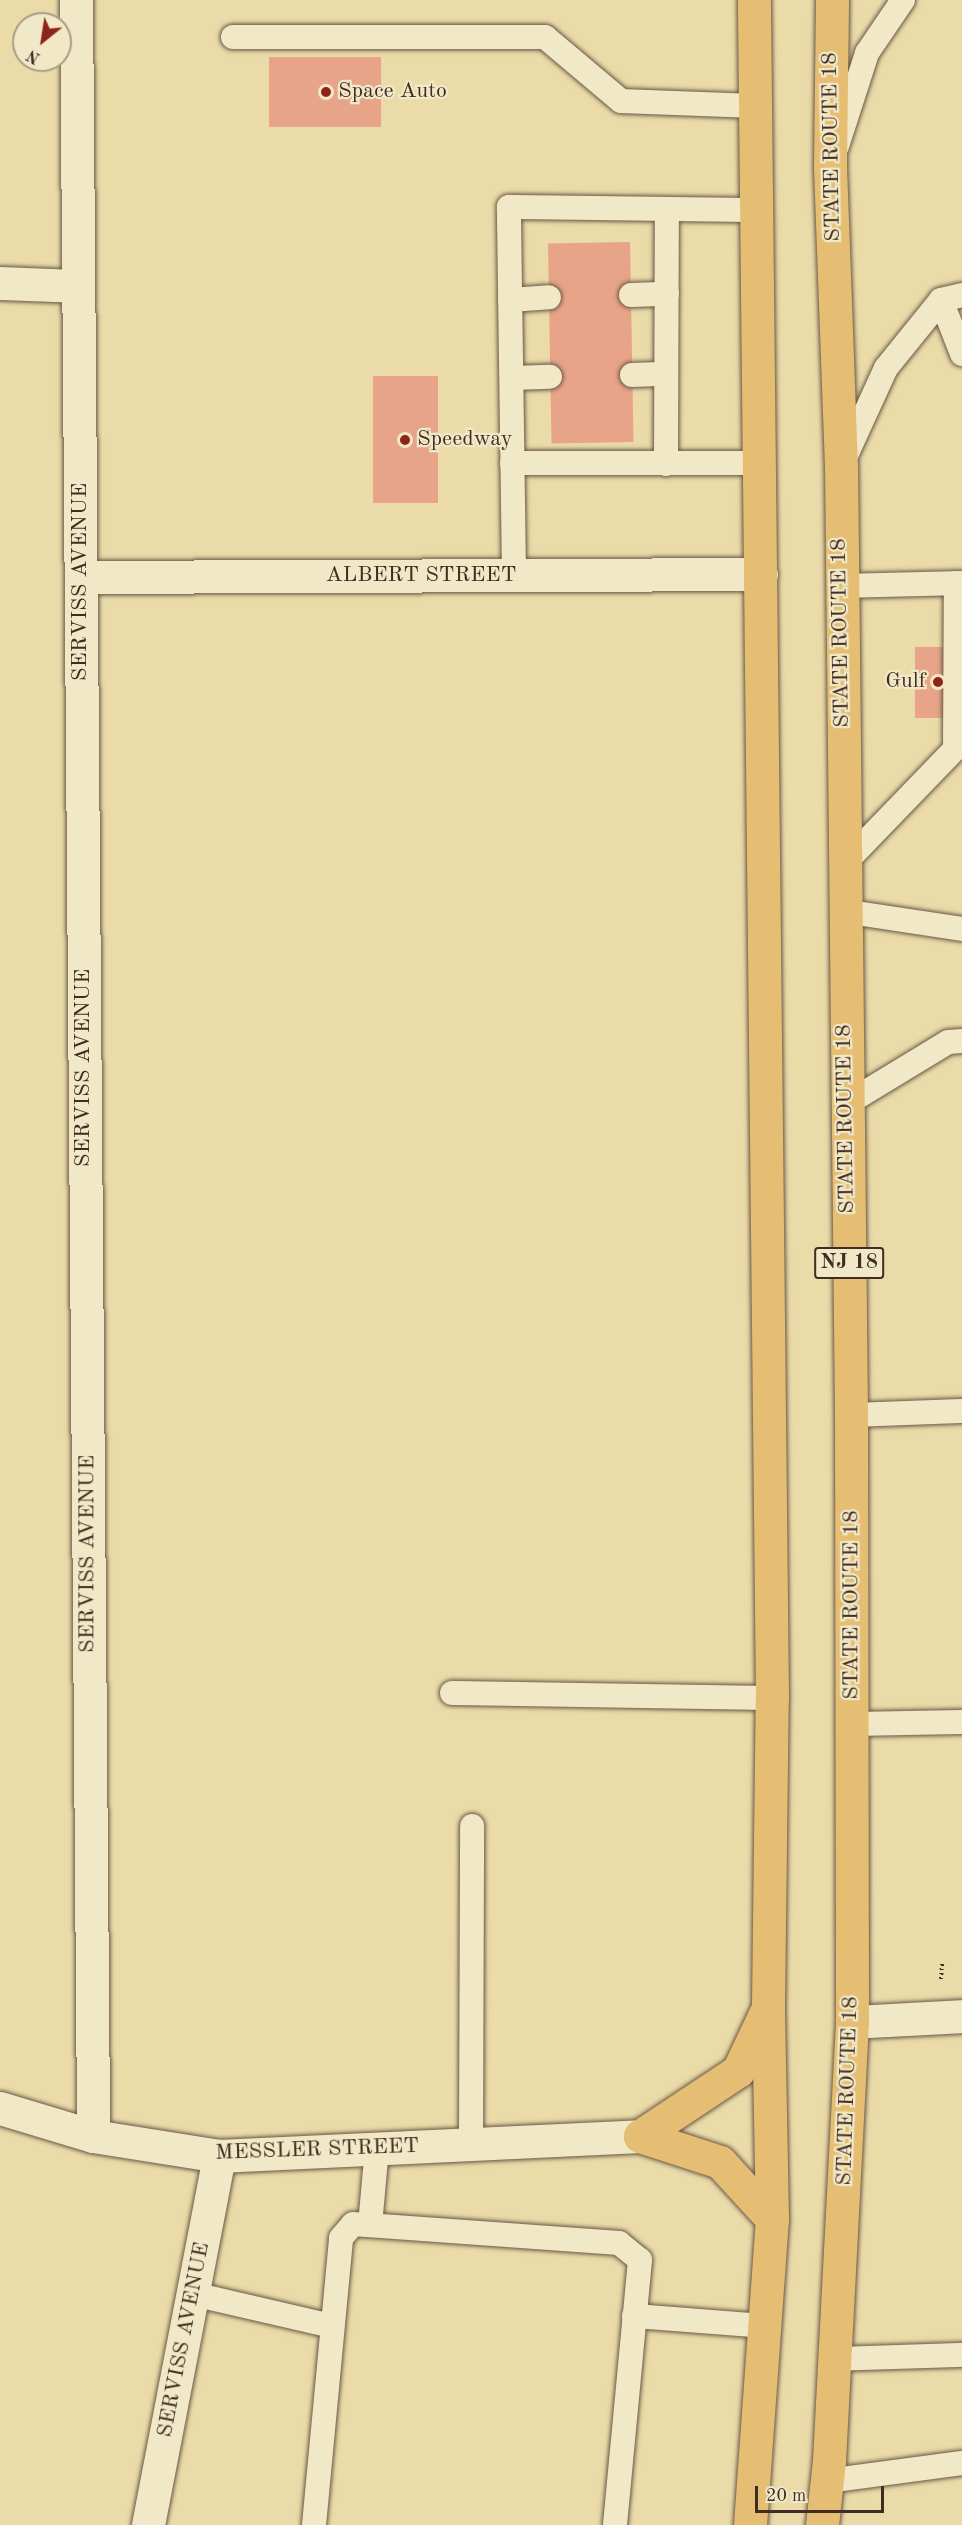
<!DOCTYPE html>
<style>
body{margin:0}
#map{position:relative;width:962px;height:2525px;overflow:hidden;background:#eadba9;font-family:"Old Standard TT",serif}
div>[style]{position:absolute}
.building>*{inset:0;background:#e7a489;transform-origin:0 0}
.path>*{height:4px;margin-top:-2px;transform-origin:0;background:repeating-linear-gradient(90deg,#402c22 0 1.5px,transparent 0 4.5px)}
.roads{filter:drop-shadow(0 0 2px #6a5844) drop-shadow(0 0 2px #6a5844)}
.lane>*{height:24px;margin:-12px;padding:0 12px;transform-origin:12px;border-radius:12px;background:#f1e8c7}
.street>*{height:33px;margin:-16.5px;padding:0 16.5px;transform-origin:16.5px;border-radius:16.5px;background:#f1e8c7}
.highway>*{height:33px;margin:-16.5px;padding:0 16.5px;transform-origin:16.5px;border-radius:16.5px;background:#e5be74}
.dots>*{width:16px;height:16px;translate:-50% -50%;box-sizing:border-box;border:3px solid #f1e8c7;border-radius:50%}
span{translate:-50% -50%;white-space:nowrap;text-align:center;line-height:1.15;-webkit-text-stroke:4.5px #f1e8c7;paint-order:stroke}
.shield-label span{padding:2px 4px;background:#f1e8c7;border:2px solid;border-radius:4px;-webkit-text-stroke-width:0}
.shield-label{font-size:21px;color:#402c22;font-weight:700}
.poi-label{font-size:22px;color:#402c22}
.left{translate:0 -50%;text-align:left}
.right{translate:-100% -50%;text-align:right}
.street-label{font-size:22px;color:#402c22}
.north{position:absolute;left:12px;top:12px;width:60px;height:60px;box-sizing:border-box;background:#f1e8c7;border:2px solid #aa9d85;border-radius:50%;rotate:210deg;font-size:16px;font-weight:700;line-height:24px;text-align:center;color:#402c22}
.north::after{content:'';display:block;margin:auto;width:21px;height:27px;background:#8f2418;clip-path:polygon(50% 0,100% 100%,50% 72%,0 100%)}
.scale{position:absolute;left:755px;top:2486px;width:129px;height:27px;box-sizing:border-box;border:3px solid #402c22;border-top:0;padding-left:8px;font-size:18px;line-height:21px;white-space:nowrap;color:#402c22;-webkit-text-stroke:4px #f1e8c7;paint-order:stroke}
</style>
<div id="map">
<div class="building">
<div style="left:269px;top:57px;width:112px;height:70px"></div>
<div style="left:630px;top:242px;width:200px;height:82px;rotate:89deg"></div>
<div style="left:373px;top:376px;width:65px;height:127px"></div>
<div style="left:915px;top:647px;width:47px;height:71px"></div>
</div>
<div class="path">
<div style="left:941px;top:1979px;width:16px;rotate:-86deg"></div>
</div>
<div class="roads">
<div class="lane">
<div style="left:233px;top:37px;width:312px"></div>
<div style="left:545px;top:37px;width:99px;rotate:40.1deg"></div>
<div style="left:621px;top:101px;width:134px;rotate:2.1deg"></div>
<div style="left:837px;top:146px;width:98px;rotate:-72.1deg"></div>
<div style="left:867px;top:53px;width:64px;rotate:-55.8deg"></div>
<div style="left:631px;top:295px;width:36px;rotate:-2deg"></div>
<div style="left:510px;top:300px;width:39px;rotate:-4deg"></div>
<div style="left:941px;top:300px;width:58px;rotate:68.7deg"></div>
<div style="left:632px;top:375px;width:34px;rotate:-2deg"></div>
<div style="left:512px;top:378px;width:38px;rotate:-2deg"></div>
<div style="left:843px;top:462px;width:103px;rotate:-65.4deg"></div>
<div style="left:886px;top:368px;width:87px;rotate:-51deg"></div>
<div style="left:941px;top:300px;width:22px;rotate:-13deg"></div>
<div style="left:512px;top:463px;width:247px"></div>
<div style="left:666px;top:464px;width:255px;rotate:-89.8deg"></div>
<div style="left:514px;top:575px;width:368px;rotate:-90.8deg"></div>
<div style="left:509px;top:207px;width:248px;rotate:0.7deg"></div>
<div style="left:841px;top:586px;width:121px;rotate:-1.4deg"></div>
<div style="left:842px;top:866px;width:163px;rotate:-46deg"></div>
<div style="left:955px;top:749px;width:166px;rotate:-89.7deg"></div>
<div style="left:843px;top:911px;width:120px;rotate:8.6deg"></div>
<div style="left:846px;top:1104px;width:119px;rotate:-31.3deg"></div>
<div style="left:948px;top:1042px;width:14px;rotate:-4deg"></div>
<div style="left:851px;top:1415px;width:111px;rotate:-2.1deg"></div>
<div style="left:452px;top:1693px;width:320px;rotate:0.9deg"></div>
<div style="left:852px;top:1724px;width:110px;rotate:-1deg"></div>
<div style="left:471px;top:2144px;width:318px;rotate:-89.8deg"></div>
<div style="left:370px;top:2225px;width:77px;rotate:-84.8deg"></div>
<div style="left:193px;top:2294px;width:143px;rotate:13deg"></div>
<div style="left:634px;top:2316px;width:130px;rotate:4.4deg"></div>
<div style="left:834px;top:2359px;width:128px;rotate:-1.8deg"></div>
<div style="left:827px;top:2481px;width:136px;rotate:-7.6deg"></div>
<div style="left:314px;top:2525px;width:288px;rotate:-84.6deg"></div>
<div style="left:341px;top:2238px;width:18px;rotate:-49deg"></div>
<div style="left:353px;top:2224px;width:267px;rotate:4.1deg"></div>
<div style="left:619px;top:2243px;width:27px;rotate:39deg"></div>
<div style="left:640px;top:2260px;width:266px;rotate:95.4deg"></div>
</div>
<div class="street">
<div style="left:76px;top:0;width:2136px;rotate:89.54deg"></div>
<div style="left:0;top:283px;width:78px;rotate:2.2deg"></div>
<div style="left:81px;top:577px;width:680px;rotate:-0.25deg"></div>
<div style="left:852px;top:2022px;width:110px;rotate:-3.1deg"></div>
<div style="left:0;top:2108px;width:97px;rotate:16.8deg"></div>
<div style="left:93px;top:2136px;width:128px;rotate:9deg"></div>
<div style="left:219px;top:2156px;width:421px;rotate:-2.7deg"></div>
<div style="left:148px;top:2525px;width:376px;rotate:-79.1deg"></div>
</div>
<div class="highway">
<div style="left:640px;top:2136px;width:118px;rotate:-33.6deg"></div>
<div style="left:738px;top:2071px;width:63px;rotate:-64.7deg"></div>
<div style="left:640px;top:2136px;width:84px;rotate:18deg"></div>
<div style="left:720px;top:2162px;width:77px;rotate:47.6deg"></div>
<div style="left:750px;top:2525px;width:307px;rotate:-85.9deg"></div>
<div style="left:772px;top:2219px;width:213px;rotate:-91.1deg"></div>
<div style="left:768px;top:2006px;width:308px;rotate:-89.3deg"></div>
<div style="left:772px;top:1698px;width:1698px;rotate:-90.61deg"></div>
<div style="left:822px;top:2525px;width:64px;rotate:-83.8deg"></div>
<div style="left:829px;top:2461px;width:440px;rotate:-87deg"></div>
<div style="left:852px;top:2022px;width:607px;rotate:-90.09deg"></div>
<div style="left:851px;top:1415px;width:948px;rotate:-90.6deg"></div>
<div style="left:841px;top:467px;width:302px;rotate:-92.1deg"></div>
<div style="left:830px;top:165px;width:165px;rotate:-89.3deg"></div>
</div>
</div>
<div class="dots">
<div style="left:326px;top:92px;background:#8f2418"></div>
<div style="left:405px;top:440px;background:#8f2418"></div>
<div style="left:938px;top:682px;background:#8f2418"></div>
</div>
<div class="shield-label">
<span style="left:849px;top:1263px">NJ 18</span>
</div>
<div class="poi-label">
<span class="left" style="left:338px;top:92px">Space Auto</span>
<span class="left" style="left:417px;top:440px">Speedway</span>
<span class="right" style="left:926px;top:682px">Gulf</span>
</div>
<div class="street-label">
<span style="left:832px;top:147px;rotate:-91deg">STATE ROUTE 18</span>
<span style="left:421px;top:576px">ALBERT STREET</span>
<span style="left:81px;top:582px;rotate:-90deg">SERVISS AVENUE</span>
<span style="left:841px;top:633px;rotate:-91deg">STATE ROUTE 18</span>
<span style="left:84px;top:1068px;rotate:-90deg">SERVISS AVENUE</span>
<span style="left:846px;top:1119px;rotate:-91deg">STATE ROUTE 18</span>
<span style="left:88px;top:1554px;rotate:-90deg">SERVISS AVENUE</span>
<span style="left:852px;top:1605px;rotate:-90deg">STATE ROUTE 18</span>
<span style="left:848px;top:2091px;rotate:-88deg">STATE ROUTE 18</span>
<span style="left:317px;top:2150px;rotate:-2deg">MESSLER STREET</span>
<span style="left:184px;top:2340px;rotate:-79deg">SERVISS AVENUE</span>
</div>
<div class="north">N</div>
<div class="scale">20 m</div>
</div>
